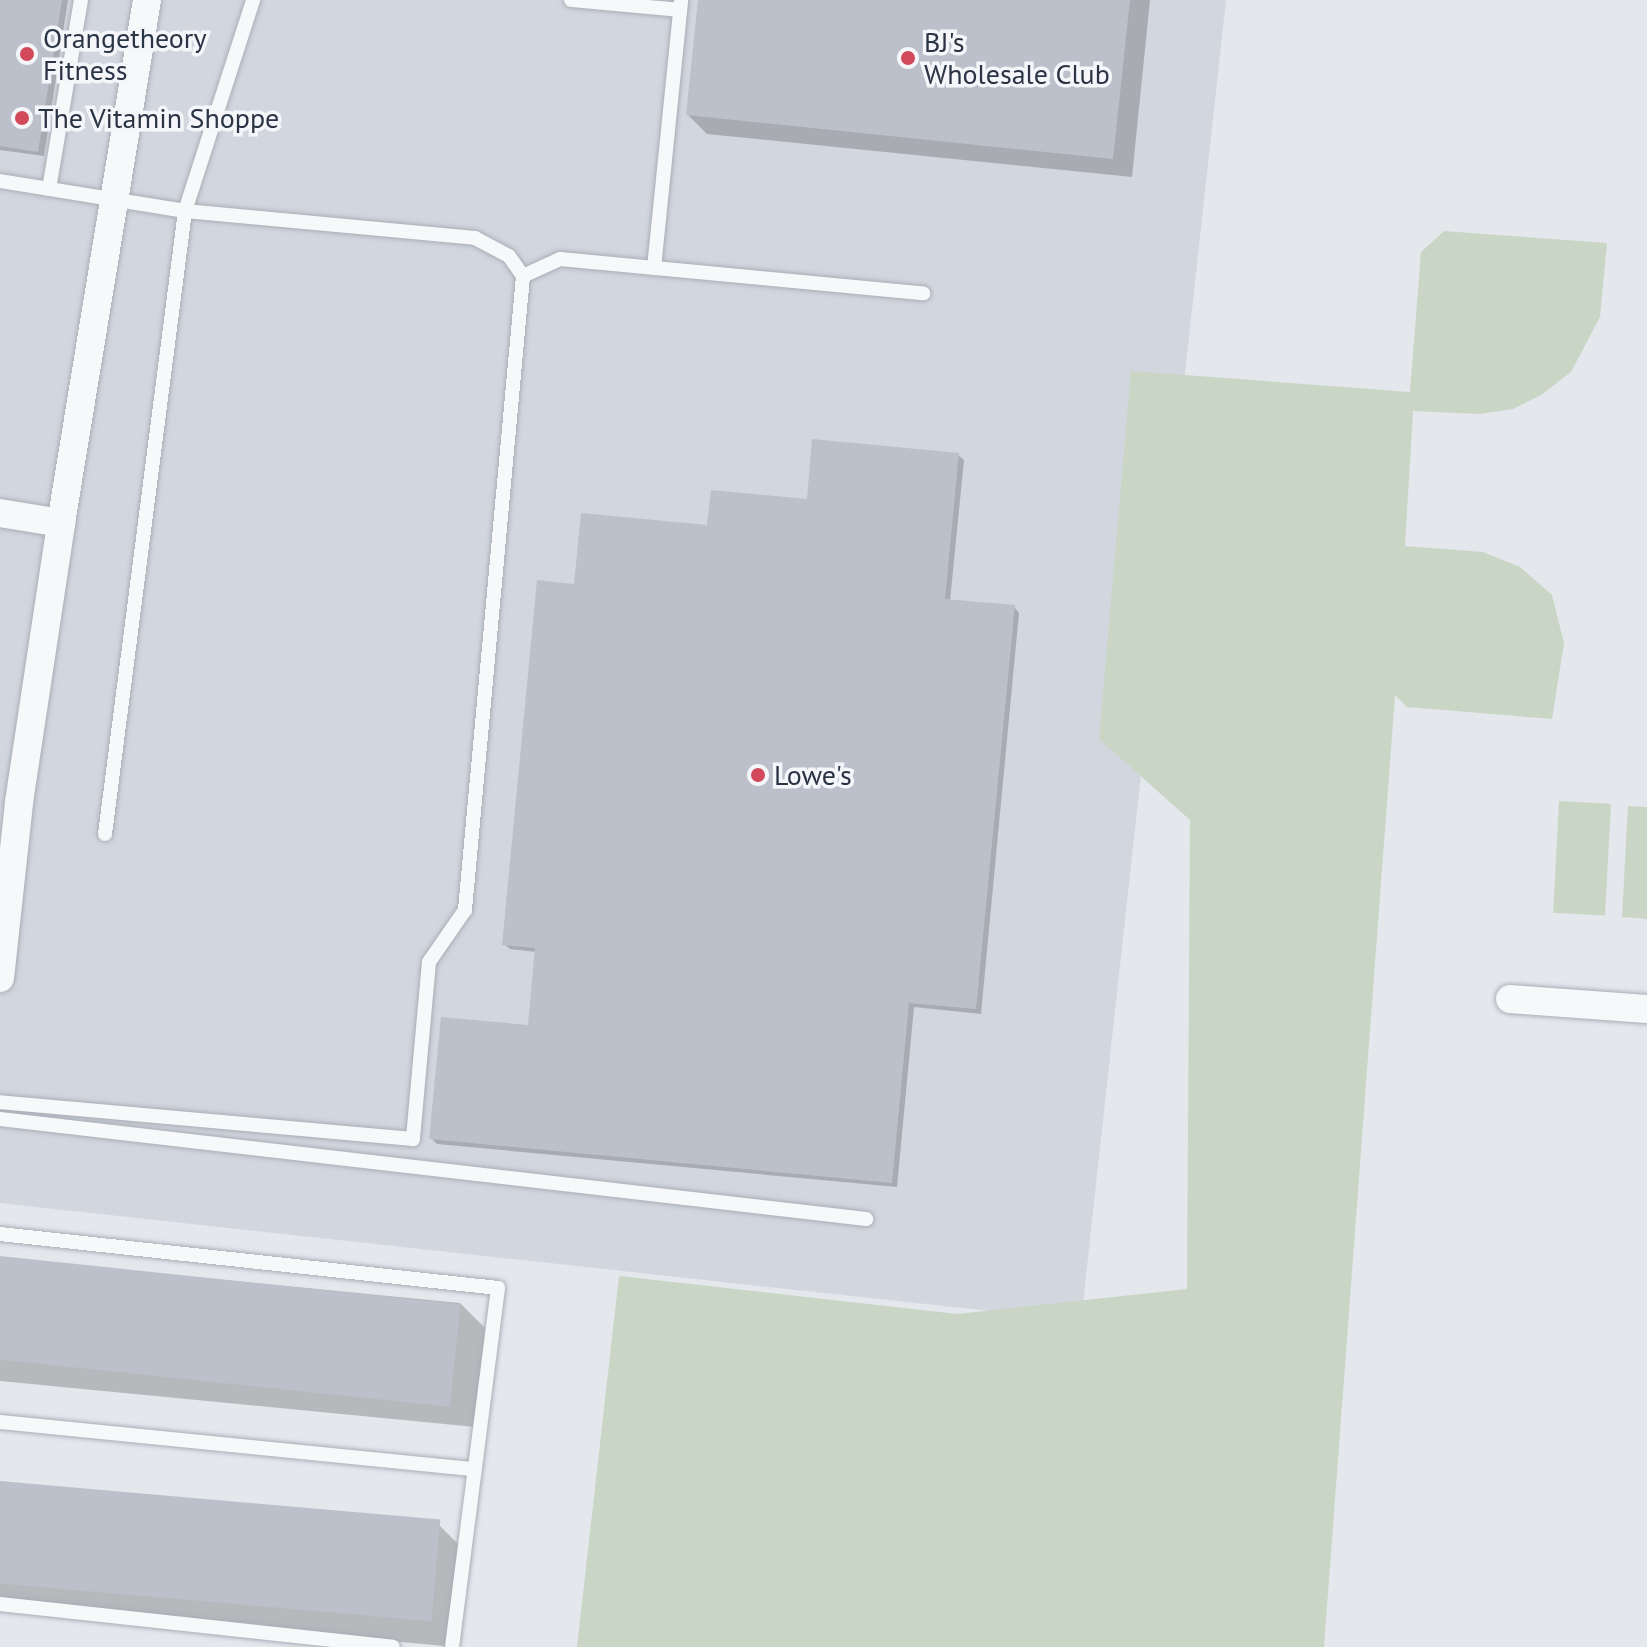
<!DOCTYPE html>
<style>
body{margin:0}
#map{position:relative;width:1647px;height:1647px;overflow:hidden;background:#e4e7ec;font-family:"PT Sans",sans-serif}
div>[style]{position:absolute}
.built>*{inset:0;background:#d2d6de}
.green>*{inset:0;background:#c9d6c5;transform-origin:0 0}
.shadow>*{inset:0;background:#0003}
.building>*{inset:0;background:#bbc0ca;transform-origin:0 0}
.roads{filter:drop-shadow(0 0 2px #a9aeb7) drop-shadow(0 0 2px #a9aeb7)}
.service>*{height:14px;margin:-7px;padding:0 7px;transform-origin:7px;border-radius:7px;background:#f7f8fa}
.minor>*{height:28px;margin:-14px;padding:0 14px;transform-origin:14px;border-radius:14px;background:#f7f8fa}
.dots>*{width:22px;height:22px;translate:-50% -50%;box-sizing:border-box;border:4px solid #f4f6f9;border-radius:50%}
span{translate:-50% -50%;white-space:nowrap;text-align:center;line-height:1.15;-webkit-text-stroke:7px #f4f6f9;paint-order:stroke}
.poi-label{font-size:28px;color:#2b3445}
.left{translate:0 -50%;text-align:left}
</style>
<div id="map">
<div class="built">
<div style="clip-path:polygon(0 0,1226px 0,1081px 1321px,0 1203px)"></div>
</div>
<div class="green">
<div style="clip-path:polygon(1444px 231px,1607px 243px,1600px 317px,1571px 372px,1541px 395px,1513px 409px,1479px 414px,1413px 411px,1405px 546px,1483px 552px,1520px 567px,1552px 595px,1564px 643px,1552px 719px,1407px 707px,1395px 695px,1324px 1647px,577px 1647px,619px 1276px,957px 1314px,1187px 1289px,1190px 820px,1099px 739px,1131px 371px,1410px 392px,1421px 252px)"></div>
<div style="left:1559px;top:801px;width:52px;height:112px;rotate:3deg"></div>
<div style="clip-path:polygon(1628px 806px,1647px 807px,1647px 919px,1622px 917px)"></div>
</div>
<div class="shadow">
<div style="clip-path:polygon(0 0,68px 0,44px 156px,0 150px)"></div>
<div style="clip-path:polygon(700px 0,1150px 0,1132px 177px,707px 134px,688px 115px)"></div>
<div style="clip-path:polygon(958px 455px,964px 460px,950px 601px,1014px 607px,1019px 613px,981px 1014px,914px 1007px,897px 1187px,437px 1144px,431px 1138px,530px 1027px,537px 952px,510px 949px,504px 944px,576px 586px,709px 528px)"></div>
<div style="clip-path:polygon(0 1258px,460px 1303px,485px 1328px,475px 1427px,0 1381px)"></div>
<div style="clip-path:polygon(0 1483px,439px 1525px,465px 1551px,455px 1647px,0 1605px)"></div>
</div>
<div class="building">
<div style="clip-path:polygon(0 0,62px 0,38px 152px,0 146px)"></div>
<div style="clip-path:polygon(698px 0,1130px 0,1113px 159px,686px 115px)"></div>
<div style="clip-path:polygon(812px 439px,959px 453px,945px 599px,1015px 605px,976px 1009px,909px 1003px,892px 1183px,429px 1139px,441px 1017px,528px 1025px,535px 948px,502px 945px,537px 580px,574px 584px,581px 513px,707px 525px,711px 490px,807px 499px)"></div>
<div style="left:0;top:1256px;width:463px;height:103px;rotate:6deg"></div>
<div style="left:0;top:1481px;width:442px;height:102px;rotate:5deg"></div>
</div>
<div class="roads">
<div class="service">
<div style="left:571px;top:0;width:109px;rotate:5.2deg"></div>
<div style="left:0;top:181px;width:187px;rotate:9.2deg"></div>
<div style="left:185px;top:211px;width:291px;rotate:5.3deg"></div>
<div style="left:475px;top:238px;width:38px;rotate:28deg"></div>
<div style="left:509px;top:256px;width:24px;rotate:55deg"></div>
<div style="left:523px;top:276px;width:637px;rotate:95.23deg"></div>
<div style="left:465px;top:910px;width:63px;rotate:124.7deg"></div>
<div style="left:429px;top:962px;width:178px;rotate:95.2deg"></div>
<div style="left:413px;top:1139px;width:415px;rotate:-174.9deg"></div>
<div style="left:49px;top:189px;width:192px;rotate:-80.4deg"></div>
<div style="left:654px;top:268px;width:269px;rotate:-84.2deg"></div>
<div style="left:523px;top:276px;width:41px;rotate:-24.7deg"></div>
<div style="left:560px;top:259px;width:365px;rotate:5.4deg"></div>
<div style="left:105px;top:834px;width:628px;rotate:-82.68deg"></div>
<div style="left:185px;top:211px;width:222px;rotate:-72.1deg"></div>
<div style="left:0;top:1119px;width:872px;rotate:6.59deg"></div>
<div style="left:0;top:1234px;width:501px;rotate:6.19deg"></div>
<div style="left:498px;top:1288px;width:362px;rotate:97.3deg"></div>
<div style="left:0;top:1422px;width:477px;rotate:5.7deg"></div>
<div style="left:0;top:1604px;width:395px;rotate:6.2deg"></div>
</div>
<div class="minor">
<div style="left:0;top:513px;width:62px;rotate:9.3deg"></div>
<div style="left:0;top:978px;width:177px;rotate:-83.8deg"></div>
<div style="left:19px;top:802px;width:282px;rotate:-81.4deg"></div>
<div style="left:61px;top:523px;width:530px;rotate:-80.66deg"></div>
<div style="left:1510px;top:999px;width:137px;rotate:4.2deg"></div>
</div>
</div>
<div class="dots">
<div style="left:27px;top:54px;background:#d1495b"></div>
<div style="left:908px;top:58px;background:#d1495b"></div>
<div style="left:22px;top:118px;background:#d1495b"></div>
<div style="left:758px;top:775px;background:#d1495b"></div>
</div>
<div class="poi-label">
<span class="left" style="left:43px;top:54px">Orangetheory<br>Fitness</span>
<span class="left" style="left:924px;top:58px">BJ's<br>Wholesale Club</span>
<span class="left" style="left:38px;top:118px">The Vitamin Shoppe</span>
<span class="left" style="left:774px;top:775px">Lowe's</span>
</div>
</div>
